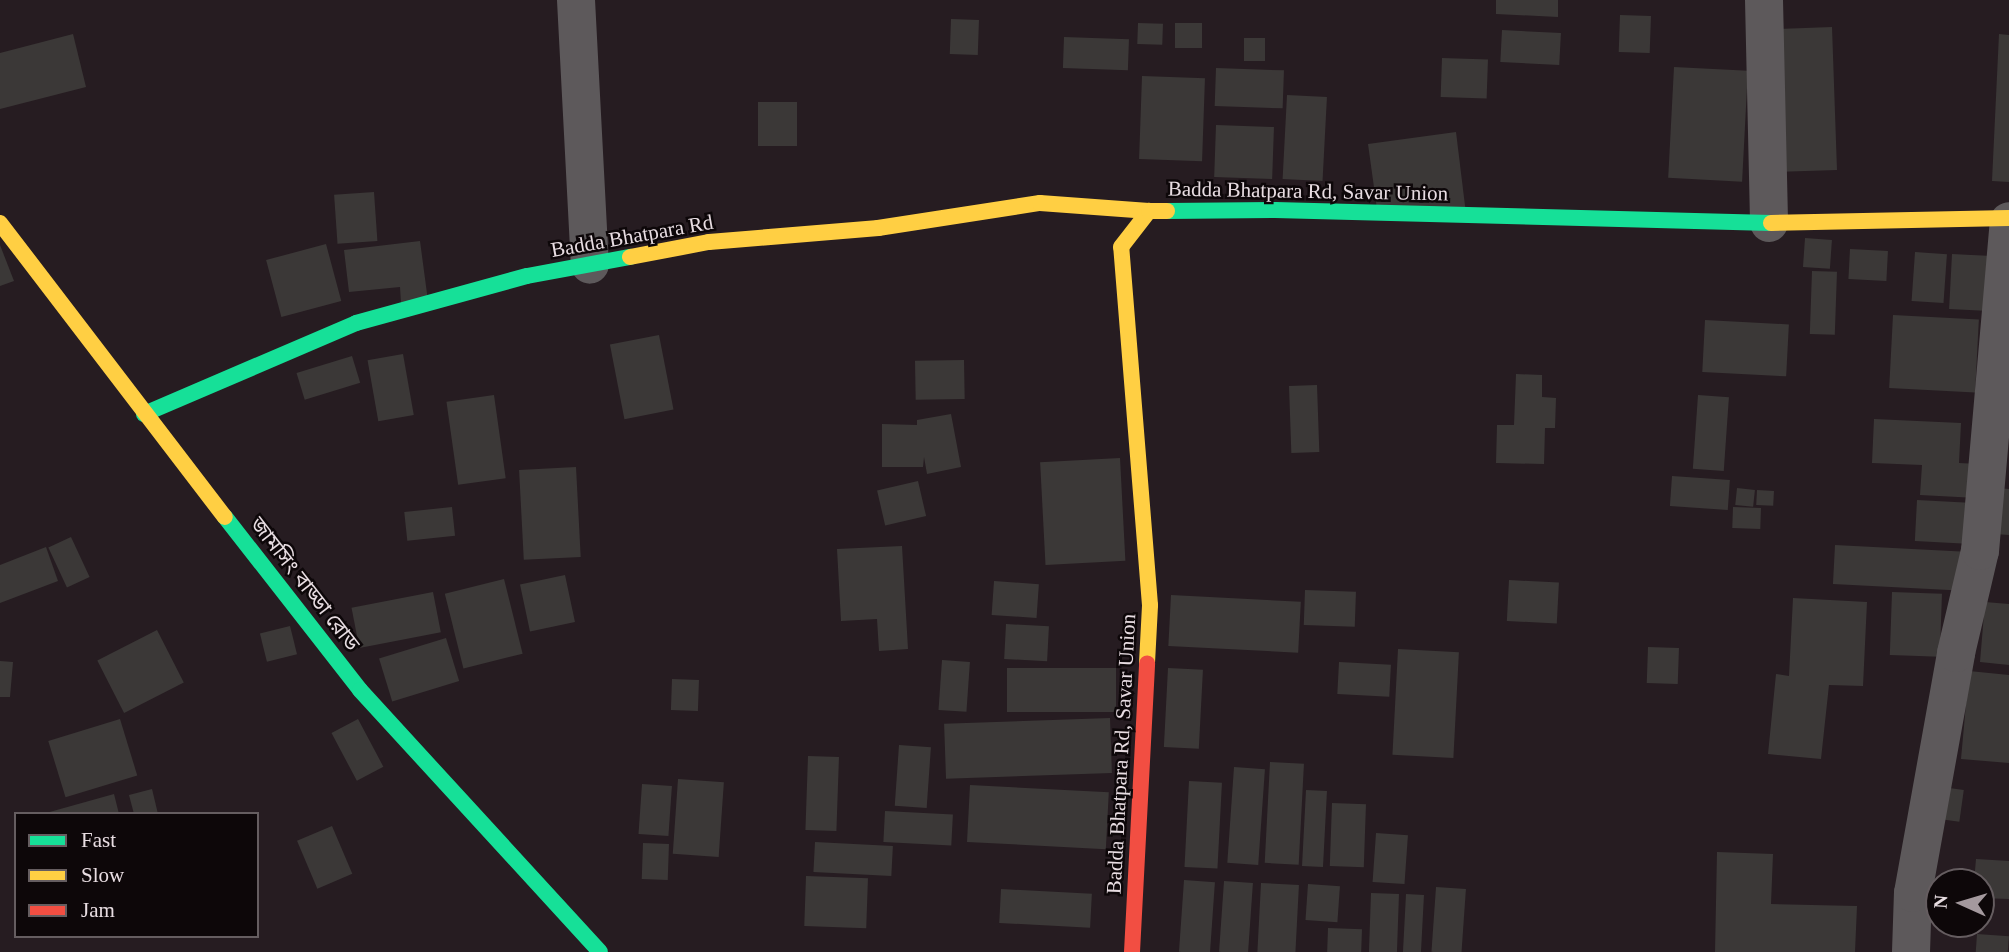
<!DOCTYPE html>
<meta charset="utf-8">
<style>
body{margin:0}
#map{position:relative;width:2009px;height:952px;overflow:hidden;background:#261c21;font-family:"Times New Roman","Noto Sans Bengali",serif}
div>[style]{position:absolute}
.building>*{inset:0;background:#3b3837;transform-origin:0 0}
.street>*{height:38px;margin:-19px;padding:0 19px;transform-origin:19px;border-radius:19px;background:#5d595b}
.fast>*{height:16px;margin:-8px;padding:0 8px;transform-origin:8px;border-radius:8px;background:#16e098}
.slow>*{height:16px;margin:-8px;padding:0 8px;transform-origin:8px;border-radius:8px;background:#ffcf43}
.jam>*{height:16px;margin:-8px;padding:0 8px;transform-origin:8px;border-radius:8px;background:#f24e42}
span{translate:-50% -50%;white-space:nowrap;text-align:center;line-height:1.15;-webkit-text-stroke:5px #0d0709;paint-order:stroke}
.street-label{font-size:21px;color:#e8dde2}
.legend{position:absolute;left:14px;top:812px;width:245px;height:126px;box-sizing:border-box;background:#0d0709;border:2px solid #655d60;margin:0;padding:9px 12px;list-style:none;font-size:21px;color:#e8dde2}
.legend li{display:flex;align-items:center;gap:14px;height:35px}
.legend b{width:35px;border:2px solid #655d60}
.north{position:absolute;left:1925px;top:868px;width:70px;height:70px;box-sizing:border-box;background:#0d0709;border:2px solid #655d60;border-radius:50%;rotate:274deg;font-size:19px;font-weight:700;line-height:28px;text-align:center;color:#e8dde2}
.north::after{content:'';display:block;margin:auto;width:24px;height:32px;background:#a4999e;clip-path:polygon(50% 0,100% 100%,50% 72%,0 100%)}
</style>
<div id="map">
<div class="building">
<div style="clip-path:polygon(1496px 0,1558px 0,1558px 17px,1496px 14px)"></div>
<div style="left:1620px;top:15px;width:31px;height:37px;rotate:2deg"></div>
<div style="left:951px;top:19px;width:28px;height:35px;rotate:2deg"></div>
<div style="left:1138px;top:23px;width:25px;height:21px;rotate:2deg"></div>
<div style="left:1175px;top:23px;width:27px;height:25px"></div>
<div style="left:1832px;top:27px;width:143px;height:55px;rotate:88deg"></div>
<div style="left:1502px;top:30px;width:59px;height:32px;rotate:3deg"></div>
<div style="clip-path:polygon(73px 34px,86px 87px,0 109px,0 53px)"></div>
<div style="clip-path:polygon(1999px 34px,2009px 35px,2009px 182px,1992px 181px)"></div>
<div style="left:1064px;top:37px;width:65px;height:31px;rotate:2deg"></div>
<div style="left:1244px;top:38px;width:21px;height:23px"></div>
<div style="left:1442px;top:58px;width:46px;height:39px;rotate:2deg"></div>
<div style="left:1674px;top:67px;width:74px;height:111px;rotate:3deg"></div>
<div style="left:1216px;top:68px;width:68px;height:38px;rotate:2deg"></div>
<div style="left:1142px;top:76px;width:63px;height:83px;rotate:2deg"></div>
<div style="left:1287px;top:95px;width:40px;height:84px;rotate:3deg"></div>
<div style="left:758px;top:102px;width:39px;height:44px"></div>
<div style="left:1216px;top:125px;width:58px;height:52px;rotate:2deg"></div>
<div style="clip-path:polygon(1456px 132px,1467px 222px,1377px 209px,1368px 144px)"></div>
<div style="left:374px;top:192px;width:49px;height:40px;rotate:86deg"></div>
<div style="left:1805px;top:238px;width:27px;height:29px;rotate:4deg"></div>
<div style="clip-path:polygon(420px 241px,428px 301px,401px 303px,400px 287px,349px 292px,344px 250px)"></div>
<div style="left:326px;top:244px;width:59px;height:62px;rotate:75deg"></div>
<div style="clip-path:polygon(0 245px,14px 281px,0 286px)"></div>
<div style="left:1850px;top:249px;width:38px;height:30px;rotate:3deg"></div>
<div style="left:1915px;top:252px;width:32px;height:49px;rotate:4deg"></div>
<div style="left:1952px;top:254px;width:40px;height:55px;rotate:3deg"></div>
<div style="left:1812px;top:271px;width:25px;height:63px;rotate:2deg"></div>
<div style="left:1893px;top:315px;width:86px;height:73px;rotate:3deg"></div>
<div style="left:1705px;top:320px;width:84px;height:52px;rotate:3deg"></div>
<div style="left:659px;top:335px;width:76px;height:50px;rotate:79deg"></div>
<div style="left:403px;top:354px;width:62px;height:36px;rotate:80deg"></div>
<div style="left:352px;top:356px;width:28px;height:58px;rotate:73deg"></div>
<div style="left:964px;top:360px;width:39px;height:49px;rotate:89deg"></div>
<div style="clip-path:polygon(1516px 374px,1542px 375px,1542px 397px,1556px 398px,1555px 428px,1545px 428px,1544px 464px,1496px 463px,1497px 425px,1514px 425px)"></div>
<div style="left:1317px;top:385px;width:67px;height:28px;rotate:88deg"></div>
<div style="left:494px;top:395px;width:84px;height:48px;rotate:82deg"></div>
<div style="left:1698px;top:395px;width:31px;height:74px;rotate:4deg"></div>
<div style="clip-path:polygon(951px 414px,961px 467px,927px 474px,924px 457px,923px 467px,882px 467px,882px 424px,917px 425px,917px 420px)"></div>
<div style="clip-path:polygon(1874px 419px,1961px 423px,1959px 463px,1979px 464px,1977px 498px,1920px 495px,1922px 465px,1872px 463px)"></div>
<div style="left:1120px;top:458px;width:103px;height:80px;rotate:87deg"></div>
<div style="left:576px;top:467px;width:90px;height:57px;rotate:87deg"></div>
<div style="left:1672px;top:476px;width:58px;height:30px;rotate:4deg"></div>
<div style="left:918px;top:481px;width:36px;height:42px;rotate:77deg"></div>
<div style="left:1737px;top:488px;width:18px;height:17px;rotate:6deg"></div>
<div style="clip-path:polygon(1997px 488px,2009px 489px,2009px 535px,1995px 534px)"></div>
<div style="left:1757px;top:490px;width:17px;height:15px;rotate:3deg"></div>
<div style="left:1917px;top:500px;width:52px;height:41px;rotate:3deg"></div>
<div style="left:452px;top:507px;width:29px;height:48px;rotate:84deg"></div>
<div style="left:1733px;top:507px;width:28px;height:21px;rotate:2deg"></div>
<div style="left:71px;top:537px;width:44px;height:25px;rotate:65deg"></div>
<div style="left:1835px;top:545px;width:126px;height:39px;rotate:3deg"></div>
<div style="clip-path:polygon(902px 546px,908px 649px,879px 651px,877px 619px,841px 621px,837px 549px)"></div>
<div style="clip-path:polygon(46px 547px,58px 581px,0 603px,0 565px)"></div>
<div style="left:565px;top:575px;width:48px;height:46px;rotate:78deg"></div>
<div style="left:504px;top:579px;width:77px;height:61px;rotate:76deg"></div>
<div style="left:1509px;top:580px;width:50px;height:41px;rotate:3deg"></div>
<div style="left:994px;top:581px;width:45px;height:34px;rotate:4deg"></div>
<div style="left:1305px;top:590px;width:51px;height:35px;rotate:2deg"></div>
<div style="left:433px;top:592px;width:41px;height:83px;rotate:79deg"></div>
<div style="left:1892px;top:592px;width:50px;height:63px;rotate:2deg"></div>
<div style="left:1171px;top:595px;width:130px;height:51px;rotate:3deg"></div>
<div style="clip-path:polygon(1793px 598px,1867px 602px,1863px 686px,1829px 685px,1821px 759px,1768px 754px,1776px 674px,1789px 676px)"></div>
<div style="clip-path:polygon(1985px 602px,2009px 604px,2009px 665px,1980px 662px)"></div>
<div style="left:1006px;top:624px;width:43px;height:35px;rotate:3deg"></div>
<div style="left:290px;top:626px;width:29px;height:31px;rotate:76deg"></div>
<div style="left:157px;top:630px;width:59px;height:67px;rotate:63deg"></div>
<div style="left:446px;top:638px;width:45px;height:70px;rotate:73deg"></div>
<div style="left:1648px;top:647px;width:31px;height:36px;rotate:2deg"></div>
<div style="left:1398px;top:649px;width:61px;height:106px;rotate:3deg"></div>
<div style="left:942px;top:660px;width:28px;height:50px;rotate:4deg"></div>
<div style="clip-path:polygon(0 661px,13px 662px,10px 697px,0 697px)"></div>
<div style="left:1339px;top:662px;width:52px;height:32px;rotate:3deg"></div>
<div style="left:1116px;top:668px;width:44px;height:109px;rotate:90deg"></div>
<div style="left:1168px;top:668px;width:35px;height:79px;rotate:3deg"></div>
<div style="clip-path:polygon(1969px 671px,2009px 675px,2009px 763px,1961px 759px)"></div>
<div style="left:672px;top:679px;width:27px;height:31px;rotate:2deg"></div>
<div style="left:1110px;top:718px;width:55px;height:166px;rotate:88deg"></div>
<div style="left:120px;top:719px;width:59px;height:75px;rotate:73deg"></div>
<div style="left:358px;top:719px;width:54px;height:30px;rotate:62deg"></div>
<div style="left:899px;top:745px;width:32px;height:61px;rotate:4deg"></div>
<div style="left:808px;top:756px;width:31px;height:74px;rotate:2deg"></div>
<div style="left:1270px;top:762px;width:34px;height:101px;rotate:3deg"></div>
<div style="left:1234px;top:767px;width:31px;height:96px;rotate:4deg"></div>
<div style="left:678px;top:779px;width:46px;height:75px;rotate:4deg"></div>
<div style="left:1189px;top:781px;width:33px;height:86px;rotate:3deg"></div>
<div style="left:642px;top:784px;width:30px;height:50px;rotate:4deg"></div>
<div style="left:970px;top:785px;width:139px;height:57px;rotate:3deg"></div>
<div style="left:1942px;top:787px;width:22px;height:32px;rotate:8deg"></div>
<div style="clip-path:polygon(152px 789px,158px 814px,134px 814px,129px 795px)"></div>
<div style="left:1306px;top:790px;width:21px;height:76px;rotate:3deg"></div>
<div style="clip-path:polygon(114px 794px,119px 814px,46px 814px,46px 813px)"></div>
<div style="left:1332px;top:803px;width:34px;height:63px;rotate:2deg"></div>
<div style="left:885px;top:811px;width:68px;height:31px;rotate:3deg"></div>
<div style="left:332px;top:826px;width:52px;height:38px;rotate:67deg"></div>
<div style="left:1376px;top:833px;width:32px;height:49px;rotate:4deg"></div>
<div style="left:815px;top:842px;width:78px;height:30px;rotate:3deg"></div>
<div style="left:643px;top:843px;width:26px;height:36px;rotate:2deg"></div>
<div style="clip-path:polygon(1717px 852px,1773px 854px,1771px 904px,1857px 906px,1855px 952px,1715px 952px)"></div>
<div style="clip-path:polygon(1976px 859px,2009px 861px,2009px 899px,1981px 898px,1981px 882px,1974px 882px)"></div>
<div style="left:806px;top:876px;width:62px;height:50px;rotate:2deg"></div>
<div style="left:1184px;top:880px;width:31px;height:72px;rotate:4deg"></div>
<div style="left:1224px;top:881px;width:29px;height:71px;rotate:4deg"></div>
<div style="left:1261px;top:883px;width:38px;height:69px;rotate:3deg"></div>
<div style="left:1308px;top:884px;width:32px;height:36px;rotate:4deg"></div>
<div style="left:1436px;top:887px;width:30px;height:65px;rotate:4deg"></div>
<div style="left:1001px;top:889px;width:91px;height:34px;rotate:3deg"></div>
<div style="left:1371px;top:893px;width:28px;height:59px;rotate:2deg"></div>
<div style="left:1406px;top:894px;width:18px;height:58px;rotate:3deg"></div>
<div style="left:1328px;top:928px;width:34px;height:24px;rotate:2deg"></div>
<div style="left:1977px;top:934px;width:32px;height:18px;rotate:4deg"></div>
</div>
<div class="street">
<div style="left:576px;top:0;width:265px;rotate:87deg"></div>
<div style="left:1764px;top:0;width:223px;rotate:88.7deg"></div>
<div style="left:1911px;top:952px;width:59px;rotate:-88.1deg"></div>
<div style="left:1913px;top:893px;width:244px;rotate:-79.8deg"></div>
<div style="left:1956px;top:653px;width:105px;rotate:-76.8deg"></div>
<div style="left:1980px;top:551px;width:331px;rotate:-85deg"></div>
</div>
<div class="fast">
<div style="left:1167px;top:211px;width:108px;rotate:-0.5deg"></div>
<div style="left:1275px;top:210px;width:496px;rotate:1.5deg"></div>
<div style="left:144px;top:414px;width:231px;rotate:-23.2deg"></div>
<div style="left:356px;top:323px;width:177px;rotate:-15.4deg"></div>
<div style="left:527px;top:276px;width:105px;rotate:-10.5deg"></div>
<div style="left:225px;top:517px;width:219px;rotate:52deg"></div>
<div style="left:360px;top:690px;width:355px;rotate:47.5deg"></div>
</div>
<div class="slow">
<div style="left:0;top:223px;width:370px;rotate:52.6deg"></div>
<div style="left:1771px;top:223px;width:238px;rotate:-1.2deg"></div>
<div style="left:630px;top:257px;width:80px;rotate:-10.8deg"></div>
<div style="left:709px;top:242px;width:170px;rotate:-4.7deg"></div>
<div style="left:878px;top:228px;width:164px;rotate:-8.8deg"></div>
<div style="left:1040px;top:203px;width:109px;rotate:4.2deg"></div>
<div style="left:1147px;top:663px;width:58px;rotate:-87deg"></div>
<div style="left:1150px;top:605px;width:359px;rotate:-94.6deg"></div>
<div style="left:1121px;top:247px;width:46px;rotate:-52.1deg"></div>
<div style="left:1149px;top:211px;width:18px"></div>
</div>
<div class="jam">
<div style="left:1132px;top:952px;width:289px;rotate:-87deg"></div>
</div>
<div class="street-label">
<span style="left:1308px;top:191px;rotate:1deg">Badda Bhatpara Rd, Savar Union</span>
<span style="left:632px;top:236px;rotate:-10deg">Badda Bhatpara Rd</span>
<span style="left:305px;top:584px;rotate:52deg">জামসিং বাড্ডা রোড</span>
<span style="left:1121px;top:754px;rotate:-87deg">Badda Bhatpara Rd, Savar Union</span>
</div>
<ul class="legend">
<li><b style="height:9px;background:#16e098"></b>Fast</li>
<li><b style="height:9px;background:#ffcf43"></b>Slow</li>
<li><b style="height:9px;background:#f24e42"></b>Jam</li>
</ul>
<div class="north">N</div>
</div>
